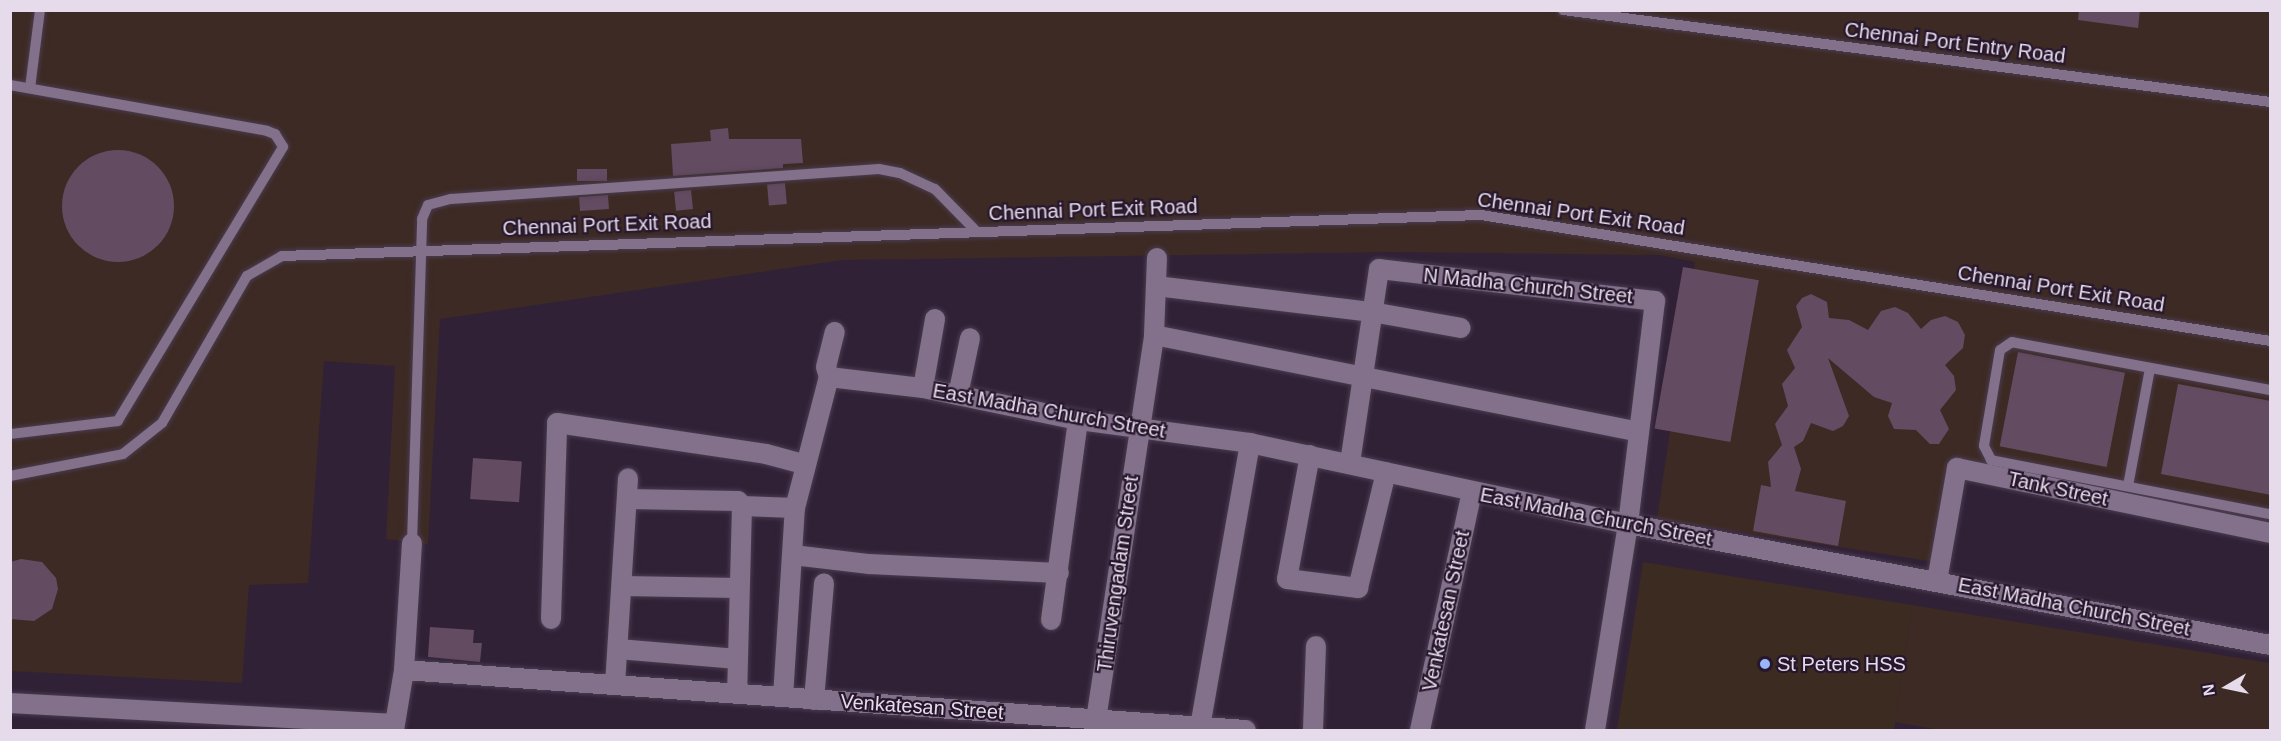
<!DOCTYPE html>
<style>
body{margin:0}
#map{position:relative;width:2281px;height:741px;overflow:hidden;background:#312137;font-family:Helvetica,sans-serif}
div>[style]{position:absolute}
.industrial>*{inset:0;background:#3d2a24}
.education>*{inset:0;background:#3c2b21}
.building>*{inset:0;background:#634b61;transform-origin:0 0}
.round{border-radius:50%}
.roads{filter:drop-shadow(0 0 2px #493c4f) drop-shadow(0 0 2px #493c4f)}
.lane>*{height:10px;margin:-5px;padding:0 5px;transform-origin:5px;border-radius:5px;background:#83708a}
.street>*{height:20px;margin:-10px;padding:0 10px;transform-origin:10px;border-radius:10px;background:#83708a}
.dots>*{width:16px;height:16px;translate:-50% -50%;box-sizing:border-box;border:3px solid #27172d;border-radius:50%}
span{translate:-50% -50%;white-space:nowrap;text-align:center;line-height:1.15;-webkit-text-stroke:4.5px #27172d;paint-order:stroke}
.street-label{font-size:20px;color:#e5dbea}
.poi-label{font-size:20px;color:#e5dbea}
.left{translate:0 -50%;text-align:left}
.frame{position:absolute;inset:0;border:12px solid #e5dbea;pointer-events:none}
.north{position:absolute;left:2197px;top:657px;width:60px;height:60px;-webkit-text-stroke:4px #27172d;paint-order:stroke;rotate:261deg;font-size:16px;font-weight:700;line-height:24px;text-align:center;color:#e5dbea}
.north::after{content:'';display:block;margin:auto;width:21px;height:27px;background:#e5dbea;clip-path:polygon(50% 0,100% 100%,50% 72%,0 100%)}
</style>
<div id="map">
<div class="industrial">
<div style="clip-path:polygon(10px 11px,2270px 11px,2270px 521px,1956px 460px,1936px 562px,1657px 519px,1695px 262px,1660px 255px,1395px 252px,842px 260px,440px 319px,428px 544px,386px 539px,395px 366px,324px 361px,308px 583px,249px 585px,242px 683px,11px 671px)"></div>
<div style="clip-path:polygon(1912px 605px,2270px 663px,2270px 730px,1940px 730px,1895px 722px)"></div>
</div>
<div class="education">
<div style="clip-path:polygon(1643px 562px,1912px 605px,1894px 730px,1617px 730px)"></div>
</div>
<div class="building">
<div style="clip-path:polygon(2079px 10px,2140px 10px,2138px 28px,2078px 20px)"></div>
<div style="clip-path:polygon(728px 128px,729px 139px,801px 139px,803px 163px,783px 164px,783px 168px,673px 176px,671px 144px,711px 141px,710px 130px)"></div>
<div class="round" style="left:62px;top:150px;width:112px;height:112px"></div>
<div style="left:607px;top:169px;width:12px;height:30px;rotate:90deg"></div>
<div style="left:785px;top:183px;width:21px;height:18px;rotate:85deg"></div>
<div style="left:691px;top:190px;width:19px;height:17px;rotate:84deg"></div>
<div style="left:608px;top:195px;width:14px;height:29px;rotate:86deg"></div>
<div style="left:1683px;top:267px;width:77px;height:164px;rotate:10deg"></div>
<div style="clip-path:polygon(1811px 294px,1827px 302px,1829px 318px,1849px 320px,1868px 330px,1881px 311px,1895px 307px,1908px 313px,1921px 329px,1931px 320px,1945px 316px,1958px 322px,1965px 335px,1963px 348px,1945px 365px,1954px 376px,1956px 390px,1940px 410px,1949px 429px,1939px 444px,1930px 444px,1916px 430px,1894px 429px,1888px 416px,1892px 403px,1874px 397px,1828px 358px,1849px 416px,1843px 426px,1833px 431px,1811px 423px,1803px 441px,1794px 447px,1801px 469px,1795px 491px,1846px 501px,1838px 546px,1753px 531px,1761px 485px,1771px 487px,1768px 462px,1782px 445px,1775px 424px,1788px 406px,1782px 384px,1795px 368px,1787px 350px,1802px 327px,1796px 306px,1802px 298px)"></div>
<div style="left:2018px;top:352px;width:109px;height:96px;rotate:11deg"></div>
<div style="clip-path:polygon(2178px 384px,2271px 401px,2271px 495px,2161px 474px)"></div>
<div style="left:473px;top:458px;width:49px;height:41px;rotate:4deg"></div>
<div style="clip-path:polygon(21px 559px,42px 562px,56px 578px,58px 589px,52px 609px,34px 621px,10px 619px,10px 562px)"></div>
<div style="clip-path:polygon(430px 627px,474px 630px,473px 643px,482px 643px,480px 662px,428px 657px)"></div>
</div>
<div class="roads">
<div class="lane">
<div style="left:1563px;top:10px;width:713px;rotate:7.41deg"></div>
<div style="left:10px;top:85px;width:261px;rotate:10.1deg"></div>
<div style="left:267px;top:131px;width:9px;rotate:21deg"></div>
<div style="left:275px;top:134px;width:15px;rotate:58deg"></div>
<div style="left:283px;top:147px;width:320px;rotate:121.1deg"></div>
<div style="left:118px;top:421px;width:109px;rotate:173.1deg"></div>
<div style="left:30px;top:88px;width:79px;rotate:-82.7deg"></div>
<div style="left:2270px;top:390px;width:262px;rotate:-169.5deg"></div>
<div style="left:2012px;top:342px;width:14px;rotate:146deg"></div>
<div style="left:2000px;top:350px;width:97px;rotate:99.5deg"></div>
<div style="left:1984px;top:446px;width:16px;rotate:63deg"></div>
<div style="left:1991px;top:460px;width:284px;rotate:11deg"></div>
<div style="left:10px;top:476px;width:115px;rotate:-11deg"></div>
<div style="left:123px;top:454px;width:50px;rotate:-38.5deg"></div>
<div style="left:162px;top:423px;width:170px;rotate:-60deg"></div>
<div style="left:247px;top:276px;width:40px;rotate:-29.7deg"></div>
<div style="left:282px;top:256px;width:1200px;rotate:-1.96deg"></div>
<div style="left:1481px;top:215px;width:799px;rotate:9.07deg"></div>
<div style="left:2128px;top:486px;width:120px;rotate:-79.4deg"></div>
<div style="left:412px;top:543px;width:324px;rotate:-88.2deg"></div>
<div style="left:422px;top:219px;width:15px;rotate:-67deg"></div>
<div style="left:428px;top:205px;width:24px;rotate:-15deg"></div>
<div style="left:451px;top:199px;width:429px;rotate:-4deg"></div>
<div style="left:879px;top:169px;width:21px;rotate:11deg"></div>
<div style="left:900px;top:173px;width:38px;rotate:25deg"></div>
<div style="left:935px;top:189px;width:59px;rotate:45.7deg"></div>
</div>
<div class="street">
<div style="left:1156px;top:286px;width:218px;rotate:6.9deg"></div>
<div style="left:1372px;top:312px;width:90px;rotate:10.2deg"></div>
<div style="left:1154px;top:335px;width:494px;rotate:11.3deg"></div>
<div style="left:829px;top:377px;width:95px;rotate:6.7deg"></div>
<div style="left:923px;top:388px;width:158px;rotate:11.7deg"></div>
<div style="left:1078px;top:420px;width:174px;rotate:7.6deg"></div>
<div style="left:1250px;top:443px;width:387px;rotate:12.1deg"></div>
<div style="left:1628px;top:524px;width:653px;rotate:10.67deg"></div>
<div style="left:923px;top:388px;width:70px;rotate:-80.1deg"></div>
<div style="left:958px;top:395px;width:58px;rotate:-78.1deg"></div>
<div style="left:1310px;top:455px;width:126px;rotate:100.5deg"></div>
<div style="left:1287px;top:579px;width:72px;rotate:7.2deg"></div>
<div style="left:1358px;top:588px;width:119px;rotate:-76.4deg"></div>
<div style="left:1350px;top:463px;width:196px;rotate:-81.5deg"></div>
<div style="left:1379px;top:269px;width:278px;rotate:6.6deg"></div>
<div style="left:1655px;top:301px;width:225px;rotate:96.9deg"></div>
<div style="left:1628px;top:524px;width:209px;rotate:99.1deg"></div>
<div style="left:627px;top:499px;width:111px;rotate:1deg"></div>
<div style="left:738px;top:501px;width:6px;rotate:51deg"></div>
<div style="left:742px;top:506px;width:188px;rotate:91.5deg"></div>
<div style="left:742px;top:506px;width:53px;rotate:2.2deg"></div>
<div style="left:793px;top:555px;width:77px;rotate:6.8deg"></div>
<div style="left:869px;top:564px;width:190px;rotate:2.7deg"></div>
<div style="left:1937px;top:581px;width:115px;rotate:-80deg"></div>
<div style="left:1957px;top:468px;width:320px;rotate:11.7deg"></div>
<div style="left:622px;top:586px;width:116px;rotate:1deg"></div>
<div style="left:551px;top:619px;width:196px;rotate:-88.2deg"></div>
<div style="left:557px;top:423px;width:211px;rotate:8.4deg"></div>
<div style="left:766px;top:454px;width:38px;rotate:15deg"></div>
<div style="left:1051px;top:620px;width:202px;rotate:-82.3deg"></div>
<div style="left:618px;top:649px;width:120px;rotate:4.8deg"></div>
<div style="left:404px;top:670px;width:844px;rotate:4.08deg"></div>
<div style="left:615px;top:685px;width:207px;rotate:-86.4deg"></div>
<div style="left:783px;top:697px;width:189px;rotate:-86.4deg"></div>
<div style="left:795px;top:508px;width:135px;rotate:-75.5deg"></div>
<div style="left:829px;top:377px;width:10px;rotate:-107deg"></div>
<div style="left:826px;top:367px;width:36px;rotate:-76deg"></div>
<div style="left:814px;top:700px;width:117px;rotate:-85.1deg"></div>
<div style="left:10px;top:703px;width:385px;rotate:3.1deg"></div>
<div style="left:1096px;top:720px;width:389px;rotate:-81.4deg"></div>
<div style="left:1154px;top:335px;width:77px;rotate:-87.8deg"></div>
<div style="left:1200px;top:727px;width:288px;rotate:-80deg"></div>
<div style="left:394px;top:730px;width:61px;rotate:-80.5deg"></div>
<div style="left:404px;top:670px;width:127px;rotate:-86.4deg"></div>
<div style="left:1313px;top:730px;width:84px;rotate:-88deg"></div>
<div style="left:1420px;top:730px;width:244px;rotate:-77.7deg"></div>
</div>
</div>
<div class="dots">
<div style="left:1765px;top:664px;background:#9bb5fd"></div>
</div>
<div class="street-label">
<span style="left:1955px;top:43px;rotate:7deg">Chennai Port Entry Road</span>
<span style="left:1093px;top:210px;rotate:-2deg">Chennai Port Exit Road</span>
<span style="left:1581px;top:214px;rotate:8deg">Chennai Port Exit Road</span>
<span style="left:607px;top:225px;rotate:-2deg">Chennai Port Exit Road</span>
<span style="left:1528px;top:286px;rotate:6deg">N Madha Church Street</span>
<span style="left:2061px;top:289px;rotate:9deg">Chennai Port Exit Road</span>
<span style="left:1049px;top:411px;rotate:10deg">East Madha Church Street</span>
<span style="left:2058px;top:489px;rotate:12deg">Tank Street</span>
<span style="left:1596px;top:517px;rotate:11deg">East Madha Church Street</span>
<span style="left:1118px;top:574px;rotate:-82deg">Thiruvengadam Street</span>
<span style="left:2074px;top:607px;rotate:11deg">East Madha Church Street</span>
<span style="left:1446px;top:611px;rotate:-78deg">Venkatesan Street</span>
<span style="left:922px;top:707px;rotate:4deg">Venkatesan Street</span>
</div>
<div class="poi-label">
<span class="left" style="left:1777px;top:664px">St Peters HSS</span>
</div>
<div class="frame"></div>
<div class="north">N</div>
</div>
